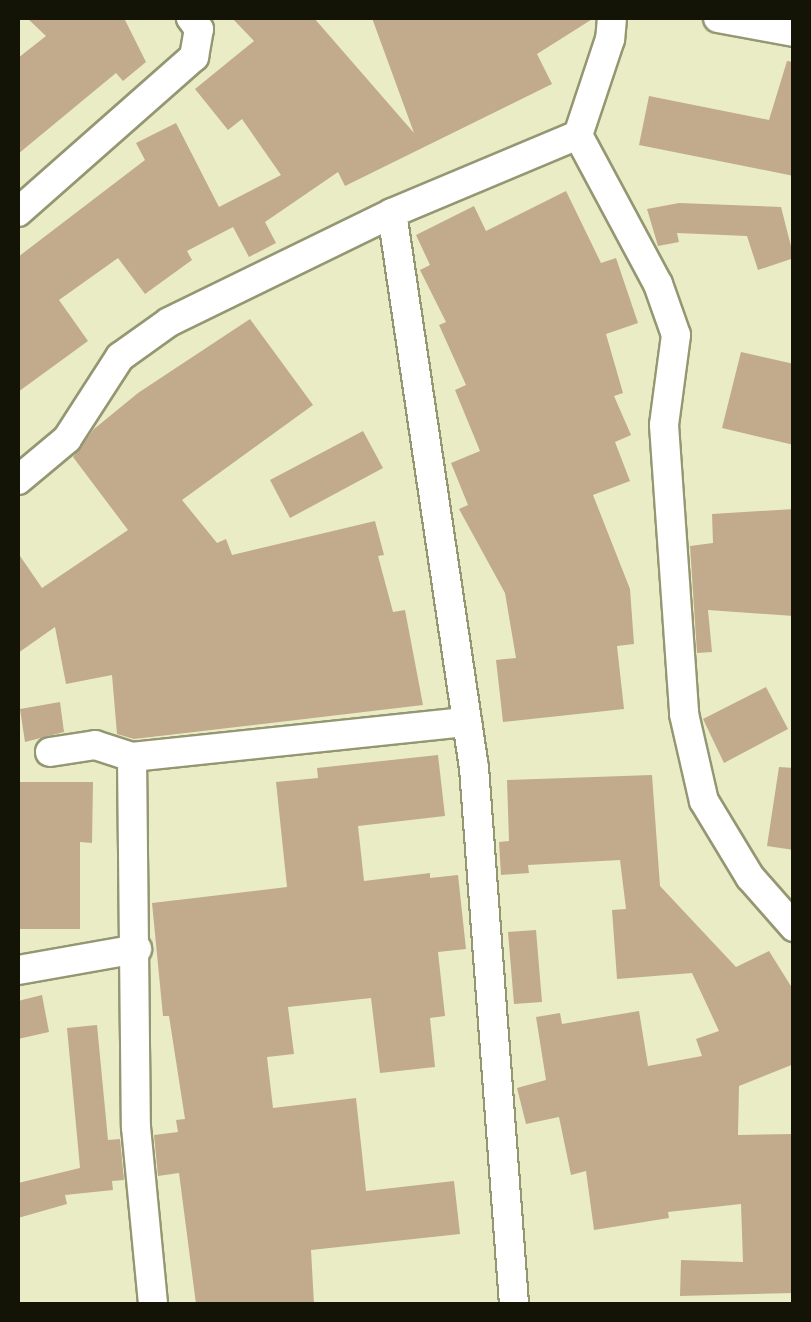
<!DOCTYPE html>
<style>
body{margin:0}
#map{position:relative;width:811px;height:1322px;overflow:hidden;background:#eaecc6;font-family:Inter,sans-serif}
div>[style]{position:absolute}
.building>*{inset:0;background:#c1ab8c}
.roads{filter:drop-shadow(2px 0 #959773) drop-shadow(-2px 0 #959773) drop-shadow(0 2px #959773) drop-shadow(0 -2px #959773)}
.street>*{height:28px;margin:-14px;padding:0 14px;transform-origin:14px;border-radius:14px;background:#fff}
span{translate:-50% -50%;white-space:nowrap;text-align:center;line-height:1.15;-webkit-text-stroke:8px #eaecc6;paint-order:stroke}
.frame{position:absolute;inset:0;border:20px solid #131306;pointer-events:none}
</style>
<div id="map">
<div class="building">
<div style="clip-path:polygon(27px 18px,124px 18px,146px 62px,123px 81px,116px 73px,18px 154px,18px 58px,46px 36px)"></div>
<div style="clip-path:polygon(232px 18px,314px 18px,414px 133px,372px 18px,594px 18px,537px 54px,552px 84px,345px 186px,338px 172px,265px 222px,276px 243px,249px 257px,233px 227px,187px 251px,192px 260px,145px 294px,118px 258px,59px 300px,88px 341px,18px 392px,18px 257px,145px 160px,136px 143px,176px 123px,219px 207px,281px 175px,242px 119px,228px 130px,195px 89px,254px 41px)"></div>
<div style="clip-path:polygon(787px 61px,794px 62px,794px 176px,639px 145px,649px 96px,769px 120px)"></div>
<div style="clip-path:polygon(566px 191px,601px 263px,616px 258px,638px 323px,606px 334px,623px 393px,614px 396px,631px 435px,615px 442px,630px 481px,593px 495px,630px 589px,634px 644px,617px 646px,624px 709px,503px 722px,496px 660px,516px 658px,505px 593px,459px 509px,468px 505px,451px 463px,480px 451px,455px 390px,466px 385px,439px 325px,446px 322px,420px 270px,430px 265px,416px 235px,474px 206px,486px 231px)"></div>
<div style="clip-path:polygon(679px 203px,781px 207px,794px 258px,758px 270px,747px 236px,677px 233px,679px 242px,658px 246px,647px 209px)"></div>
<div style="clip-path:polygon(250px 319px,313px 405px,182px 500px,217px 543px,226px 539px,232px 555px,375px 521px,384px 555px,378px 556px,393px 612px,405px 610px,423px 705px,134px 739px,117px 734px,112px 675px,66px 684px,55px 627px,18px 653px,18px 553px,42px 588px,128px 530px,73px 457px,94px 429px,138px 393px)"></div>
<div style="clip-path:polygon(741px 352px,794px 364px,794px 445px,722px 428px)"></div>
<div style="clip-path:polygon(363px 431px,383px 468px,290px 518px,270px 480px)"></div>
<div style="clip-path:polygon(794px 509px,794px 616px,708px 610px,712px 652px,697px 653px,690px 546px,713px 543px,712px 514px)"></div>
<div style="clip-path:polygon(766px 687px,788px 729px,724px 763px,703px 719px)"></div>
<div style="clip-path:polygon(60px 702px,64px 732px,25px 742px,20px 709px)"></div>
<div style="clip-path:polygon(438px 755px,445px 816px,358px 826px,364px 881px,430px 873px,430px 878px,458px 875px,466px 949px,438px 952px,445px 1016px,430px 1018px,435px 1067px,380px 1073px,371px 998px,288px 1007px,294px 1054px,267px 1057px,273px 1108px,356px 1098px,366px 1191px,454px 1181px,460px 1234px,311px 1250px,314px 1304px,196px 1304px,179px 1173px,158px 1176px,154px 1135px,178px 1132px,176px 1120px,185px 1119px,169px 1016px,163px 1016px,152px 903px,287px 887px,276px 782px,318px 778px,317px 768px)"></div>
<div style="clip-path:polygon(779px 767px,794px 768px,794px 850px,767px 846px)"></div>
<div style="clip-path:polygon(652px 775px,660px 886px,736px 967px,769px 951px,794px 991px,794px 1064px,739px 1086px,738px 1135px,794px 1134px,794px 1293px,680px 1296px,681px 1260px,743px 1262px,741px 1204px,668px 1212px,669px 1218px,594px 1230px,586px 1171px,571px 1175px,559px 1117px,526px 1124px,517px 1088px,546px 1080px,536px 1017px,560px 1013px,562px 1024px,639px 1011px,648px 1066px,702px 1056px,696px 1039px,719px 1031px,692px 973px,617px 979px,612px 910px,626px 909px,620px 860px,528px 865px,529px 873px,501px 875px,499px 842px,509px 841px,507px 780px)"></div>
<div style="clip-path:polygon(18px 782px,93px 782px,92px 843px,80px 842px,80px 929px,18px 929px)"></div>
<div style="clip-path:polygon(536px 930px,542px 1002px,514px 1004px,508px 932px)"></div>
<div style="clip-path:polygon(42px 995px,49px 1032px,18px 1039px,18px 1001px)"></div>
<div style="clip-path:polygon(97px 1025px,108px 1140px,120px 1139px,124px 1180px,112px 1181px,113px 1190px,65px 1195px,67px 1204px,18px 1218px,18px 1183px,80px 1168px,67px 1028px)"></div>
</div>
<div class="roads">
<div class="street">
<div style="left:612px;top:18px;width:21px;rotate:95deg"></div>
<div style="left:610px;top:39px;width:101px;rotate:108.4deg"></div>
<div style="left:578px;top:135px;width:169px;rotate:61.8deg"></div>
<div style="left:658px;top:284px;width:54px;rotate:70.6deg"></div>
<div style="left:676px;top:335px;width:91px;rotate:97.6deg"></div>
<div style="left:664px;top:425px;width:290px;rotate:86deg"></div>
<div style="left:684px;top:714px;width:89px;rotate:77.1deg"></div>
<div style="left:704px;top:801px;width:89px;rotate:58.8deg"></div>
<div style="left:750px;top:877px;width:67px;rotate:48.7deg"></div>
<div style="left:718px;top:18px;width:77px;rotate:10.4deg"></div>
<div style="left:18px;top:212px;width:235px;rotate:-41.4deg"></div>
<div style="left:194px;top:57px;width:28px;rotate:-80deg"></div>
<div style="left:199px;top:29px;width:14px;rotate:-126deg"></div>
<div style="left:392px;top:213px;width:561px;rotate:81.6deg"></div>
<div style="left:474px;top:768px;width:537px;rotate:85.73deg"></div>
<div style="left:18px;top:480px;width:64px;rotate:-39.9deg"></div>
<div style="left:67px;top:439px;width:98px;rotate:-57.1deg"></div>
<div style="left:120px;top:357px;width:60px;rotate:-35.5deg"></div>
<div style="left:169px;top:322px;width:248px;rotate:-26deg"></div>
<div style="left:392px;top:213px;width:202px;rotate:-22.8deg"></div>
<div style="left:50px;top:752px;width:46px;rotate:-8.8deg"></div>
<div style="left:95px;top:745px;width:39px;rotate:18deg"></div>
<div style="left:132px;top:757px;width:337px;rotate:-6deg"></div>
<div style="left:132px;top:757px;width:370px;rotate:89.4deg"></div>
<div style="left:136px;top:1127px;width:178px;rotate:84.5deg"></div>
<div style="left:18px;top:970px;width:121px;rotate:-10deg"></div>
</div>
</div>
<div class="frame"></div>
</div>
